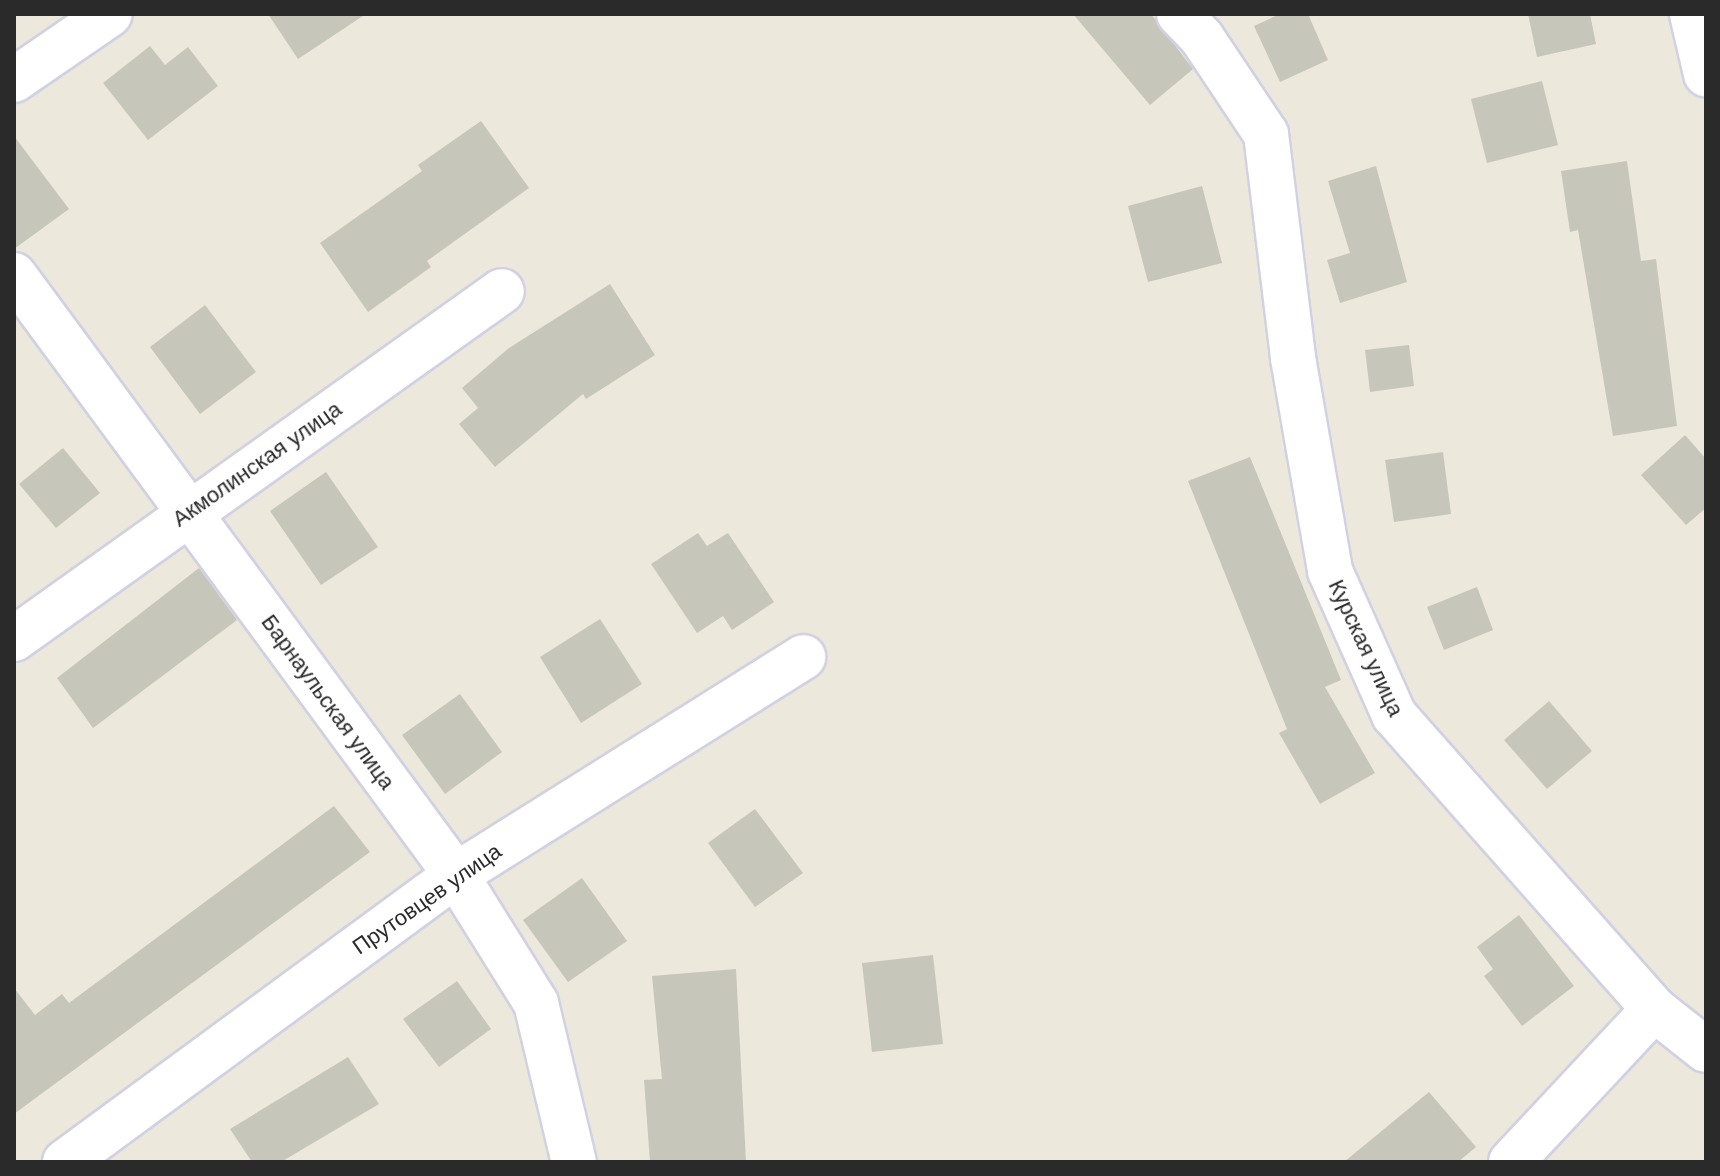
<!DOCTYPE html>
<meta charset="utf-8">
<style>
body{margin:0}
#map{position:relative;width:1720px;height:1176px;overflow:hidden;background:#ece8dc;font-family:Helvetica,sans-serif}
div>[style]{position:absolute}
.building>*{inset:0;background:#c7c6ba}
.roads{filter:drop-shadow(2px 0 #d1d1e3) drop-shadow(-2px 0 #d1d1e3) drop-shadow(0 2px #d1d1e3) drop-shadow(0 -2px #d1d1e3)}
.minor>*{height:44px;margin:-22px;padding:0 22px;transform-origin:22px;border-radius:22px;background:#fff}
span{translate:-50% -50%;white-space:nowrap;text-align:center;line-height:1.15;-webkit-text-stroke:8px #fff;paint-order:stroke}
.street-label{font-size:22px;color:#2a2a2a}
.frame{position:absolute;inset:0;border:16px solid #2a2a2a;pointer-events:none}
</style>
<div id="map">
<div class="building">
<div style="clip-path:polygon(268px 14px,366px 14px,298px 59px)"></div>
<div style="clip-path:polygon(1073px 14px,1151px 14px,1193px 69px,1150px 105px)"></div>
<div style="clip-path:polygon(1280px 14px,1308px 14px,1328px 60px,1280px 82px,1254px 26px)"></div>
<div style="clip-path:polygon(1528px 14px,1590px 14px,1596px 44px,1537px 57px)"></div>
<div style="clip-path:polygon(150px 46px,165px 65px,188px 47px,218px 86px,148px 140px,103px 83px)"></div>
<div style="clip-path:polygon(1542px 81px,1558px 145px,1487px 163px,1471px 99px)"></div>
<div style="clip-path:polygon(481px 121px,529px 188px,427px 261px,431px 267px,368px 312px,320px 243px,422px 171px,418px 165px)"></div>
<div style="clip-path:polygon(14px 136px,69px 209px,14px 249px)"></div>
<div style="clip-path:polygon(1627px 161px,1641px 261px,1656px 259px,1677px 426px,1613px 436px,1578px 230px,1570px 232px,1561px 171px)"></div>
<div style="clip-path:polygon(1376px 166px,1407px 282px,1340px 303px,1327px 260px,1350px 253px,1328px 181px)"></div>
<div style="clip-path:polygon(1202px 186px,1222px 263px,1148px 282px,1128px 206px)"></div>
<div style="clip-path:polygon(610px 284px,655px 355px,586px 399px,583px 394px,495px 467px,459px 424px,478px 408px,462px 388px,509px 348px)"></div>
<div style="clip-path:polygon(205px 305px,256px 372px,200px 414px,150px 347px)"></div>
<div style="clip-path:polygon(1409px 345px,1414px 386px,1370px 392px,1365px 350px)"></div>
<div style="clip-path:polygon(1685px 435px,1706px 459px,1706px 508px,1686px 525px,1641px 475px)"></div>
<div style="clip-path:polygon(63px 448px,100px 493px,56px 528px,19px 484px)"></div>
<div style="clip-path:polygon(1443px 452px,1451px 514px,1394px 522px,1385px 460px)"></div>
<div style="clip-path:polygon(1250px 457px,1341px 680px,1325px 687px,1375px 773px,1320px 804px,1279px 733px,1287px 729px,1188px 481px)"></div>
<div style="clip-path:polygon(326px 472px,378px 547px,321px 585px,270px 511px)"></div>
<div style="clip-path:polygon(698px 533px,707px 546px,728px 533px,774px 602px,732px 630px,723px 616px,697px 633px,651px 564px)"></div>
<div style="clip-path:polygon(199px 568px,237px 620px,93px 728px,57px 678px)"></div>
<div style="clip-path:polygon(1477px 587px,1493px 630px,1444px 650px,1427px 607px)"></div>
<div style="clip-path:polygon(600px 619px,642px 684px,581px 723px,540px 657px)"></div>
<div style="clip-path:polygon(460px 694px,502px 752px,445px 794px,402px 735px)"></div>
<div style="clip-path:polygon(1549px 701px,1592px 751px,1547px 789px,1504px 740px)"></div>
<div style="clip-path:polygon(334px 806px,370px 852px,14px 1114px,14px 988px,35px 1015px,62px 994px,69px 1003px)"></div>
<div style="clip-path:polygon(755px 809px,803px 873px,755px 907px,708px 843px)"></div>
<div style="clip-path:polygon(582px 878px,627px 941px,568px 982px,523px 920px)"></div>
<div style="clip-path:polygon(1519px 915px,1574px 986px,1522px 1026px,1484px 976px,1493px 969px,1477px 947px)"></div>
<div style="clip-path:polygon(933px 955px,943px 1044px,872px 1052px,862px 963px)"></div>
<div style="clip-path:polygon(736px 969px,746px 1162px,650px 1162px,644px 1080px,662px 1079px,652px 976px)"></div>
<div style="clip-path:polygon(457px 981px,491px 1029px,439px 1067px,403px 1019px)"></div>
<div style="clip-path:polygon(348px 1057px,379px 1104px,281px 1162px,252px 1162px,230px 1129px)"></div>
<div style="clip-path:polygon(1429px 1092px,1476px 1147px,1458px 1162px,1344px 1162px)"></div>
</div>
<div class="roads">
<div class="minor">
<div style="left:1179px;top:14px;width:33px;rotate:46deg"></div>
<div style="left:1202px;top:38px;width:115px;rotate:56.3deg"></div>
<div style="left:1266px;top:134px;width:226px;rotate:83.1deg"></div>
<div style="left:1293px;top:358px;width:216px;rotate:80.1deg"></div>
<div style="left:1330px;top:571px;width:158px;rotate:66deg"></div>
<div style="left:1394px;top:715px;width:392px;rotate:48.5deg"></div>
<div style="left:1654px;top:1009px;width:66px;rotate:38.3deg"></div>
<div style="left:1692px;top:14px;width:62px;rotate:76.9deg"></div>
<div style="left:14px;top:80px;width:116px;rotate:-34.5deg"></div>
<div style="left:14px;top:275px;width:745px;rotate:53.62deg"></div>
<div style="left:456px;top:875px;width:151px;rotate:58deg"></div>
<div style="left:536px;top:1003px;width:163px;rotate:76.6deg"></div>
<div style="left:14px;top:639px;width:599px;rotate:-35.49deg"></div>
<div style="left:65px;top:1162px;width:485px;rotate:-36.3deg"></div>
<div style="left:456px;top:875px;width:410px;rotate:-32.1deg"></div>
<div style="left:1511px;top:1162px;width:209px;rotate:-46.9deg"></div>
</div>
</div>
<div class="street-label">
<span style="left:257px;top:464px;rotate:-35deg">Акмолинская улица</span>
<span style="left:1366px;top:648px;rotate:65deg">Курская улица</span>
<span style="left:328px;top:702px;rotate:54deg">Барнаульская улица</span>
<span style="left:427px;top:899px;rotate:-35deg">Прутовцев улица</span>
</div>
<div class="frame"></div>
</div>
